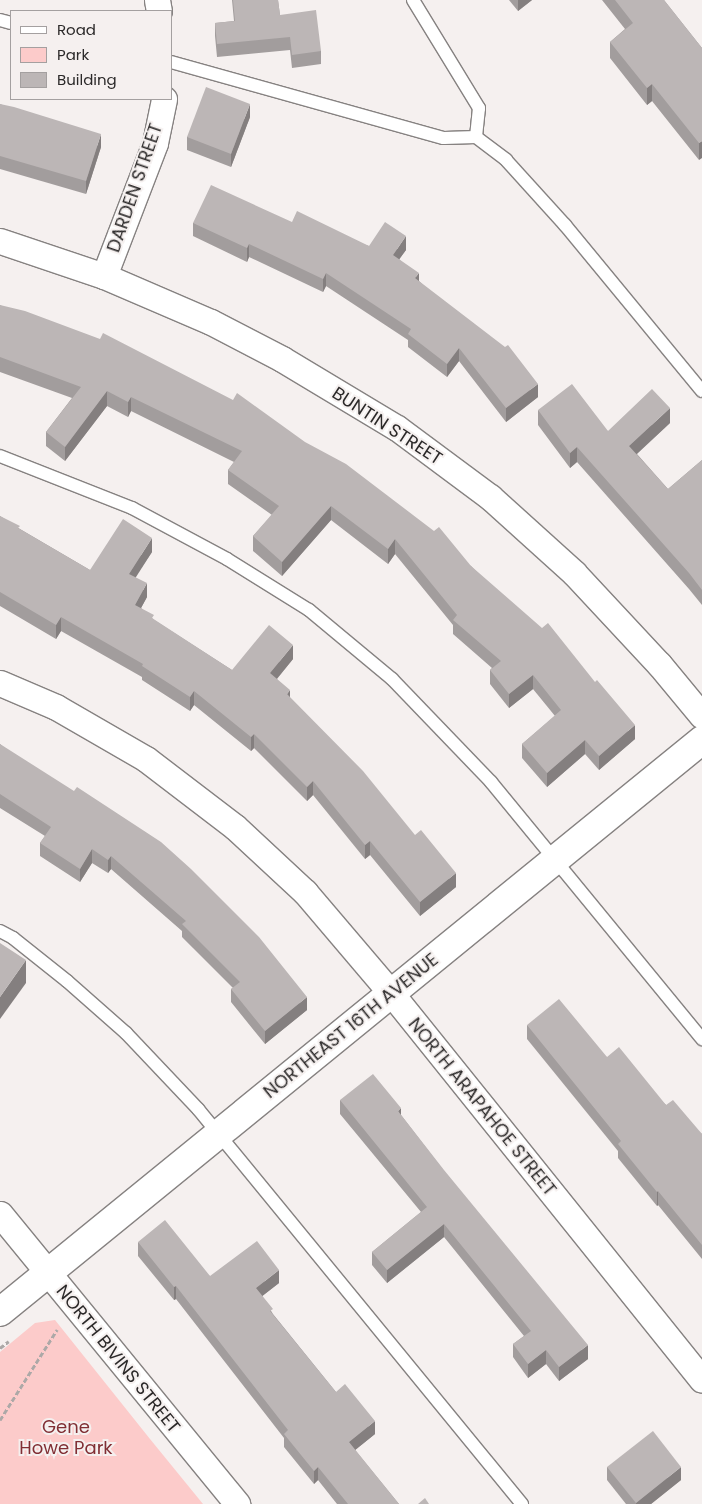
<!DOCTYPE html>
<style>
body{margin:0}
#map{position:relative;width:702px;height:1504px;overflow:hidden;background:#f5f0ef;font-family:Poppins,sans-serif}
div>[style]{position:absolute}
.green>*{inset:0;background:#fccbca}
.path>*{height:3px;margin-top:-1.5px;transform-origin:0;background:repeating-linear-gradient(90deg,#aca8a7 0 5px,transparent 0 7.5px)}
.roads{filter:drop-shadow(1px 0 #868281) drop-shadow(-1px 0 #868281) drop-shadow(0 1px #868281) drop-shadow(0 -1px #868281)}
.service>*{height:12px;margin:-6px;padding:0 6px;transform-origin:6px;border-radius:6px;background:#fff}
.minor>*{height:25px;margin:-12.5px;padding:0 12.5px;transform-origin:12.5px;border-radius:12.5px;background:#fff}
.tertiary>*{height:28px;margin:-14px;padding:0 14px;transform-origin:14px;border-radius:14px;background:#fff}
.wall>*{inset:0;background:#a29d9d}
.shaded-wall>*{inset:0;background:#847f7f}
.building>*{inset:0;background:#bcb6b6}
span{translate:-50% -50%;white-space:nowrap;text-align:center;line-height:1.15;-webkit-text-stroke:4px #f5f0ef;paint-order:stroke}
.street-label{font-size:18px;color:#2b2929}
.park-label{font-size:18px;color:#812f34}
.legend{position:absolute;left:10px;top:10px;width:162px;height:90px;box-sizing:border-box;background:#f5f0ef;border:1px solid #a4a0a0;margin:0;padding:6px 9px;list-style:none;font-size:15px;color:#2b2929}
.legend li{display:flex;align-items:center;gap:10px;height:25px}
.legend b{width:25px;border:1px solid #a4a0a0}
</style>
<div id="map">
<div class="green">
<div style="clip-path:polygon(55px 1320px,150px 1439px,203px 1504px,0 1504px,0 1352px,35px 1323px)"></div>
</div>
<div class="path">
<div style="left:0;top:1348px;width:11px;rotate:-38deg"></div>
<div style="left:0;top:1420px;width:107px;rotate:-57.7deg"></div>
</div>
<div class="roads">
<div class="service">
<div style="left:413px;top:0;width:127px;rotate:58.6deg"></div>
<div style="left:479px;top:108px;width:29px;rotate:96deg"></div>
<div style="left:0;top:20px;width:11px;rotate:15deg"></div>
<div style="left:171px;top:62px;width:283px;rotate:15.6deg"></div>
<div style="left:444px;top:138px;width:32px;rotate:-2deg"></div>
<div style="left:476px;top:137px;width:38px;rotate:37deg"></div>
<div style="left:506px;top:160px;width:88px;rotate:47.8deg"></div>
<div style="left:565px;top:225px;width:215px;rotate:50.5deg"></div>
<div style="left:0;top:456px;width:142px;rotate:21.5deg"></div>
<div style="left:132px;top:508px;width:108px;rotate:28.2deg"></div>
<div style="left:227px;top:559px;width:97px;rotate:31.9deg"></div>
<div style="left:309px;top:610px;width:108px;rotate:39.7deg"></div>
<div style="left:392px;top:679px;width:143px;rotate:46.1deg"></div>
<div style="left:491px;top:782px;width:333px;rotate:50.6deg"></div>
<div style="left:0;top:931px;width:15px;rotate:28deg"></div>
<div style="left:13px;top:938px;width:69px;rotate:38.5deg"></div>
<div style="left:67px;top:981px;width:79px;rotate:41.4deg"></div>
<div style="left:126px;top:1033px;width:105px;rotate:46.5deg"></div>
<div style="left:198px;top:1109px;width:511px;rotate:50.64deg"></div>
</div>
<div class="minor">
<div style="left:157px;top:0;width:11px;rotate:80deg"></div>
<div style="left:0;top:241px;width:110px;rotate:18.6deg"></div>
<div style="left:104px;top:276px;width:116px;rotate:23.3deg"></div>
<div style="left:211px;top:322px;width:80px;rotate:27.5deg"></div>
<div style="left:282px;top:359px;width:134px;rotate:31deg"></div>
<div style="left:397px;top:428px;width:116px;rotate:36.6deg"></div>
<div style="left:490px;top:497px;width:113px;rotate:42.1deg"></div>
<div style="left:574px;top:573px;width:125px;rotate:47deg"></div>
<div style="left:659px;top:664px;width:67px;rotate:50.4deg"></div>
<div style="left:104px;top:276px;width:142px;rotate:-69deg"></div>
<div style="left:155px;top:143px;width:45px;rotate:-78.4deg"></div>
<div style="left:0;top:683px;width:61px;rotate:23.2deg"></div>
<div style="left:56px;top:707px;width:104px;rotate:30deg"></div>
<div style="left:146px;top:759px;width:112px;rotate:37.4deg"></div>
<div style="left:235px;top:827px;width:96px;rotate:42.9deg"></div>
<div style="left:305px;top:892px;width:133px;rotate:49.6deg"></div>
<div style="left:391px;top:993px;width:496px;rotate:51.2deg"></div>
<div style="left:0;top:1214px;width:375px;rotate:50.7deg"></div>
</div>
<div class="tertiary">
<div style="left:0;top:1312px;width:906px;rotate:-39.17deg"></div>
</div>
</div>
<div class="wall">
<div style="clip-path:polygon(232px 0,278px 0,280px 15px,321px 51px,321px 64px,292px 68px,290px 50px,217px 57px,215px 36px,215px 23px,234px 21px)"></div>
<div style="clip-path:polygon(509px 0,532px 0,518px 11px)"></div>
<div style="clip-path:polygon(602px 0,664px 0,702px 48px,699px 160px,652px 101px,647px 105px,610px 58px,610px 42px,625px 29px)"></div>
<div style="clip-path:polygon(0 104px,101px 147px,86px 194px,0 169px)"></div>
<div style="clip-path:polygon(250px 117px,231px 167px,187px 150px,187px 137px)"></div>
<div style="clip-path:polygon(292px 222px,369px 246px,406px 250px,399px 259px,419px 281px,538px 397px,506px 422px,459px 361px,447px 377px,408px 347px,408px 340px,326px 286px,323px 292px,249px 257px,247px 262px,193px 236px,193px 223px)"></div>
<div style="clip-path:polygon(0 305px,471px 566px,635px 739px,599px 770px,585px 754px,547px 787px,522px 758px,522px 744px,555px 716px,533px 689px,509px 708px,490px 684px,490px 670px,492px 668px,453px 634px,453px 625px,395px 554px,388px 564px,331px 520px,282px 576px,253px 551px,253px 536px,272px 515px,228px 484px,228px 470px,234px 462px,131px 411px,128px 417px,107px 406px,65px 461px,46px 446px,46px 432px,72px 398px,0 372px)"></div>
<div style="clip-path:polygon(538px 410px,608px 431px,670px 423px,637px 454px,668px 489px,702px 460px,702px 605px,689px 589px,577px 462px,570px 468px,538px 425px)"></div>
<div style="clip-path:polygon(0 516px,20px 529px,90px 570px,152px 552px,135px 577px,147px 597px,141px 608px,154px 620px,232px 670px,293px 659px,277px 679px,290px 698px,456px 887px,420px 916px,370px 855px,365px 859px,313px 795px,307px 801px,254px 748px,251px 751px,194px 705px,190px 711px,142px 680px,142px 677px,61px 631px,56px 639px,0 606px)"></div>
<div style="clip-path:polygon(0 744px,307px 1010px,265px 1044px,231px 1002px,231px 989px,233px 988px,182px 937px,182px 931px,111px 869px,108px 873px,92px 863px,80px 882px,40px 856px,40px 843px,45px 836px,0 808px)"></div>
<div style="clip-path:polygon(527px 1025px,607px 1057px,702px 1134px,702px 1259px,658px 1205px,657px 1206px,618px 1158px,618px 1151px,527px 1039px)"></div>
<div style="clip-path:polygon(340px 1100px,401px 1115px,588px 1359px,559px 1381px,546px 1364px,528px 1378px,513px 1357px,513px 1344px,524px 1336px,444px 1237px,387px 1283px,372px 1265px,372px 1252px,421px 1212px,340px 1114px)"></div>
<div style="clip-path:polygon(138px 1242px,210px 1276px,279px 1283px,262px 1296px,273px 1314px,336px 1392px,375px 1434px,355px 1450px,399px 1504px,337px 1504px,318px 1480px,314px 1484px,284px 1447px,284px 1438px,176px 1299px,174px 1300px,138px 1256px)"></div>
<div style="clip-path:polygon(607px 1467px,681px 1480px,651px 1504px,626px 1504px,607px 1480px)"></div>
</div>
<div class="shaded-wall">
<div style="clip-path:polygon(518px 0,532px 0,518px 11px)"></div>
<div style="clip-path:polygon(652px 84px,652px 101px,647px 105px,647px 88px)"></div>
<div style="clip-path:polygon(250px 104px,250px 117px,231px 167px,231px 154px)"></div>
<div style="clip-path:polygon(101px 134px,101px 147px,86px 194px,86px 181px)"></div>
<div style="clip-path:polygon(702px 141px,702px 158px,699px 160px,699px 143px)"></div>
<div style="clip-path:polygon(406px 236px,406px 250px,393px 268px,393px 255px)"></div>
<div style="clip-path:polygon(249px 244px,249px 257px,247px 262px,247px 248px)"></div>
<div style="clip-path:polygon(326px 273px,326px 286px,323px 292px,323px 279px)"></div>
<div style="clip-path:polygon(419px 273px,419px 286px,415px 278px)"></div>
<div style="clip-path:polygon(459px 348px,459px 361px,447px 377px,447px 364px)"></div>
<div style="clip-path:polygon(538px 384px,538px 397px,506px 422px,506px 408px)"></div>
<div style="clip-path:polygon(107px 391px,107px 406px,65px 461px,65px 447px)"></div>
<div style="clip-path:polygon(131px 397px,131px 411px,128px 417px,128px 402px)"></div>
<div style="clip-path:polygon(670px 408px,670px 423px,629px 461px,629px 446px)"></div>
<div style="clip-path:polygon(577px 447px,577px 462px,570px 468px,570px 453px)"></div>
<div style="clip-path:polygon(331px 506px,331px 520px,282px 576px,282px 562px)"></div>
<div style="clip-path:polygon(152px 538px,152px 552px,129px 588px,129px 574px)"></div>
<div style="clip-path:polygon(395px 539px,395px 554px,388px 564px,388px 549px)"></div>
<div style="clip-path:polygon(147px 583px,147px 597px,135px 619px,135px 605px)"></div>
<div style="clip-path:polygon(61px 617px,61px 631px,56px 639px,56px 625px)"></div>
<div style="clip-path:polygon(293px 645px,293px 659px,270px 687px,270px 673px)"></div>
<div style="clip-path:polygon(533px 675px,533px 689px,509px 708px,509px 694px)"></div>
<div style="clip-path:polygon(290px 690px,290px 704px,287px 694px)"></div>
<div style="clip-path:polygon(194px 691px,194px 705px,190px 711px,190px 697px)"></div>
<div style="clip-path:polygon(635px 725px,635px 739px,599px 770px,599px 756px)"></div>
<div style="clip-path:polygon(254px 734px,254px 748px,251px 751px,251px 737px)"></div>
<div style="clip-path:polygon(585px 740px,585px 754px,547px 787px,547px 773px)"></div>
<div style="clip-path:polygon(313px 781px,313px 795px,307px 801px,307px 787px)"></div>
<div style="clip-path:polygon(370px 841px,370px 855px,365px 859px,365px 845px)"></div>
<div style="clip-path:polygon(92px 849px,92px 863px,80px 882px,80px 869px)"></div>
<div style="clip-path:polygon(111px 856px,111px 869px,108px 873px,108px 860px)"></div>
<div style="clip-path:polygon(456px 873px,456px 887px,420px 916px,420px 902px)"></div>
<div style="clip-path:polygon(26px 960px,26px 983px,0 1019px,0 997px)"></div>
<div style="clip-path:polygon(307px 997px,307px 1010px,265px 1044px,265px 1031px)"></div>
<div style="clip-path:polygon(401px 1108px,401px 1121px,398px 1111px)"></div>
<div style="clip-path:polygon(658px 1191px,658px 1205px,657px 1206px,657px 1192px)"></div>
<div style="clip-path:polygon(444px 1224px,444px 1237px,387px 1283px,387px 1270px)"></div>
<div style="clip-path:polygon(279px 1270px,279px 1283px,256px 1301px,256px 1288px)"></div>
<div style="clip-path:polygon(176px 1286px,176px 1299px,174px 1300px,174px 1287px)"></div>
<div style="clip-path:polygon(588px 1345px,588px 1359px,559px 1381px,559px 1367px)"></div>
<div style="clip-path:polygon(546px 1350px,546px 1364px,528px 1378px,528px 1364px)"></div>
<div style="clip-path:polygon(375px 1421px,375px 1434px,349px 1455px,349px 1442px)"></div>
<div style="clip-path:polygon(318px 1467px,318px 1480px,314px 1484px,314px 1471px)"></div>
<div style="clip-path:polygon(681px 1467px,681px 1480px,651px 1504px,636px 1504px,636px 1503px)"></div>
</div>
<div class="building">
<div style="clip-path:polygon(233px 0,278px 0,280px 15px,316px 10px,321px 51px,292px 55px,290px 37px,217px 44px,215px 23px,235px 21px)"></div>
<div style="clip-path:polygon(615px 0,664px 0,702px 48px,702px 141px,699px 143px,652px 84px,647px 88px,610px 42px,633px 23px)"></div>
<div style="clip-path:polygon(206px 87px,250px 104px,231px 154px,187px 137px)"></div>
<div style="clip-path:polygon(0 104px,14px 107px,101px 134px,86px 181px,0 156px)"></div>
<div style="clip-path:polygon(211px 185px,292px 222px,297px 211px,369px 246px,385px 222px,406px 236px,393px 255px,419px 273px,415px 278px,505px 347px,508px 345px,538px 384px,506px 408px,459px 348px,447px 364px,408px 334px,411px 329px,326px 273px,323px 279px,249px 244px,247px 248px,193px 223px)"></div>
<div style="clip-path:polygon(0 305px,25px 311px,100px 339px,103px 333px,233px 400px,237px 393px,305px 442px,346px 464px,434px 531px,439px 527px,471px 566px,542px 628px,548px 623px,595px 682px,597px 680px,635px 725px,599px 756px,585px 740px,547px 773px,522px 744px,561px 710px,533px 675px,509px 694px,490px 670px,501px 661px,453px 620px,457px 615px,395px 539px,388px 549px,331px 506px,282px 562px,253px 536px,279px 506px,228px 470px,242px 451px,131px 397px,128px 402px,107px 391px,65px 447px,46px 432px,81px 387px,0 357px)"></div>
<div style="clip-path:polygon(572px 384px,608px 431px,652px 389px,670px 408px,629px 446px,668px 489px,702px 460px,702px 590px,689px 573px,577px 447px,570px 453px,538px 410px)"></div>
<div style="clip-path:polygon(0 516px,20px 526px,18px 528px,90px 570px,123px 519px,152px 538px,129px 574px,147px 583px,135px 605px,154px 615px,152px 618px,232px 670px,269px 625px,293px 645px,270px 673px,290px 690px,287px 694px,363px 771px,415px 835px,421px 830px,456px 873px,420px 902px,370px 841px,365px 845px,313px 781px,307px 787px,254px 734px,251px 737px,194px 691px,190px 697px,142px 666px,143px 664px,61px 617px,56px 625px,0 592px)"></div>
<div style="clip-path:polygon(0 744px,74px 791px,77px 787px,161px 842px,191px 869px,259px 937px,307px 997px,265px 1031px,231px 989px,240px 982px,182px 924px,186px 921px,111px 856px,108px 860px,92px 849px,80px 869px,40px 843px,51px 827px,0 794px)"></div>
<div style="clip-path:polygon(0 943px,26px 960px,0 997px)"></div>
<div style="clip-path:polygon(559px 999px,607px 1057px,619px 1047px,666px 1105px,673px 1100px,702px 1134px,702px 1245px,658px 1191px,657px 1192px,618px 1144px,621px 1141px,527px 1025px)"></div>
<div style="clip-path:polygon(373px 1074px,401px 1108px,398px 1111px,444px 1170px,588px 1345px,559px 1367px,546px 1350px,528px 1364px,513px 1344px,531px 1331px,444px 1224px,387px 1270px,372px 1252px,427px 1207px,340px 1100px)"></div>
<div style="clip-path:polygon(165px 1220px,210px 1276px,257px 1241px,279px 1270px,256px 1288px,273px 1309px,270px 1311px,336px 1392px,345px 1384px,375px 1421px,349px 1442px,399px 1504px,348px 1504px,318px 1467px,314px 1471px,284px 1434px,288px 1430px,176px 1286px,174px 1287px,138px 1242px)"></div>
<div style="clip-path:polygon(653px 1431px,681px 1467px,636px 1503px,607px 1467px)"></div>
<div style="clip-path:polygon(425px 1498px,429px 1504px,418px 1504px)"></div>
</div>
<div class="street-label">
<span style="left:135px;top:188px;rotate:-71deg">DARDEN STREET</span>
<span style="left:387px;top:426px;rotate:33deg">BUNTIN STREET</span>
<span style="left:351px;top:1026px;rotate:-39deg">NORTHEAST 16TH AVENUE</span>
<span style="left:482px;top:1107px;rotate:51deg">NORTH ARAPAHOE STREET</span>
<span style="left:118px;top:1359px;rotate:51deg">NORTH BIVINS STREET</span>
</div>
<div class="park-label">
<span style="left:66px;top:1438px">Gene<br>Howe Park</span>
</div>
<ul class="legend">
<li><b style="height:6px;background:#fff"></b>Road</li>
<li><b style="height:14px;background:#fccbca"></b>Park</li>
<li><b style="height:14px;background:#bcb6b6"></b>Building</li>
</ul>
</div>
